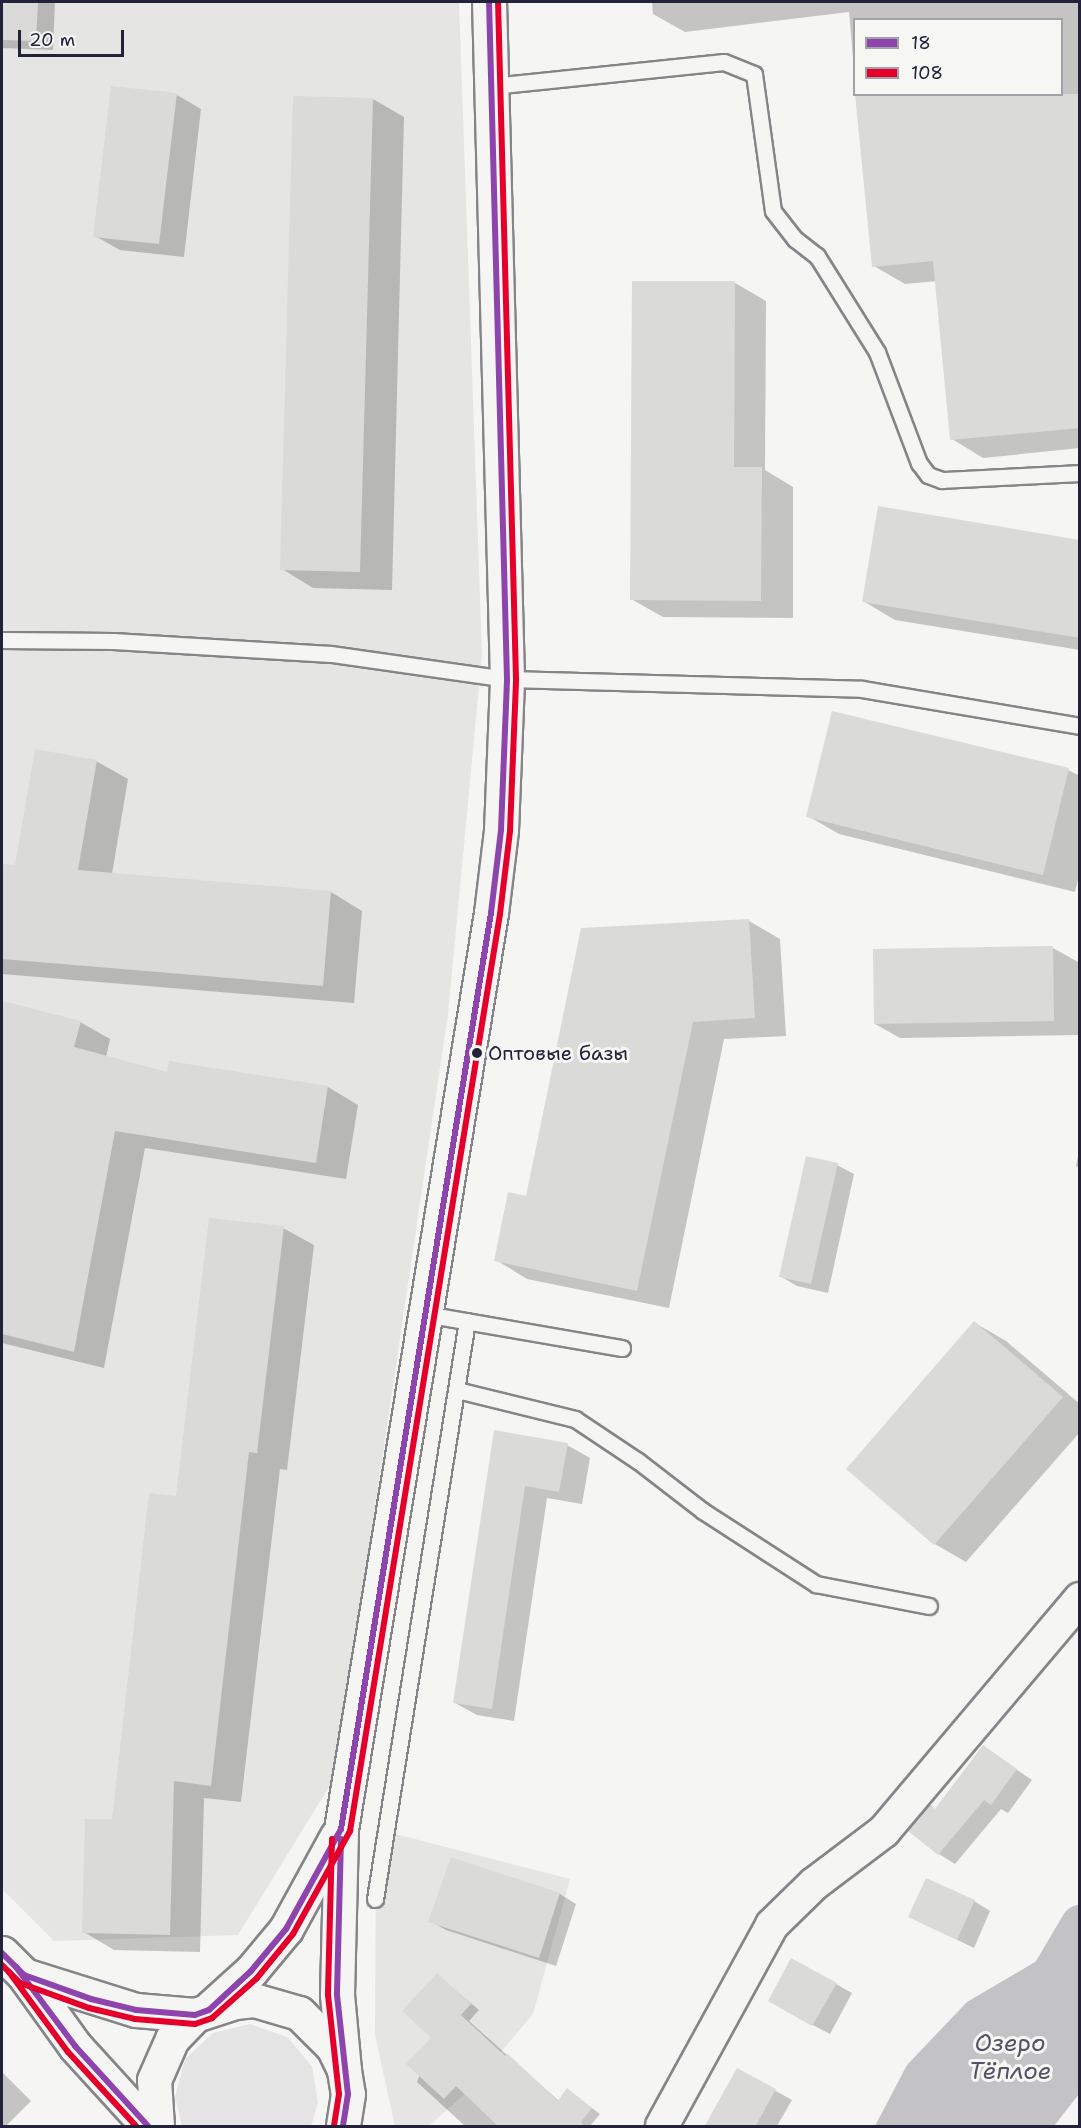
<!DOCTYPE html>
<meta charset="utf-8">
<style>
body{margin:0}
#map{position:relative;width:1081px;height:2128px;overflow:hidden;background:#f5f5f3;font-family:"Shantell Sans",sans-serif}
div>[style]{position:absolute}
.built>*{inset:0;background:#e5e5e4}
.green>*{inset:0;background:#e4e4e4}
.water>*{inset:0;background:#c3c3c6}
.shadow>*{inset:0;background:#0003}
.canal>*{height:38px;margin:-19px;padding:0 19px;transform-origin:19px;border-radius:19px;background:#c3c3c6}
.building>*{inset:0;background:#dadad9}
.roads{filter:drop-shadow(2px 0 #858589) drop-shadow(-2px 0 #858589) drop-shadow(0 2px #858589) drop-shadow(0 -2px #858589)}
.service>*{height:15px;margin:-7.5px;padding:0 7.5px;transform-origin:7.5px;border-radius:7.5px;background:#f5f5f3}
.minor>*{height:32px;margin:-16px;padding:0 16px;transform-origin:16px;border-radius:16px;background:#f5f5f3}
.secondary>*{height:33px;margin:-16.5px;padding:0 16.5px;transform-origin:16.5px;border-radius:16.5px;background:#f5f5f3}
.bus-1>*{height:6px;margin:-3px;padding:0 3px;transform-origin:3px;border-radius:3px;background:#8e44ad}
.bus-2>*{height:6px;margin:-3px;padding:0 3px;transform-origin:3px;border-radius:3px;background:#e4002b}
.dots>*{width:16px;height:16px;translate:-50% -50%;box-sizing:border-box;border:3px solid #f6f6f2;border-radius:50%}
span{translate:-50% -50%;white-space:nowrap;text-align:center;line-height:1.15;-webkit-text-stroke:6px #f6f6f2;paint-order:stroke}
.bus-label{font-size:20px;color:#22223b}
.left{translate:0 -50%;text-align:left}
.water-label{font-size:24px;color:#535365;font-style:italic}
.frame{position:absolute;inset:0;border:3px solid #22223b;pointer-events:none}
.legend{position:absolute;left:853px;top:18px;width:210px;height:78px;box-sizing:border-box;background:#f6f6f2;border:2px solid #a1a1a9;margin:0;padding:8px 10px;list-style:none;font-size:18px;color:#22223b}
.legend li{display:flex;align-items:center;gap:12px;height:30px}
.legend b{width:30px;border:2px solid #a1a1a9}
.scale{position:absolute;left:18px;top:30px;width:106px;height:27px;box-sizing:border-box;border:3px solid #22223b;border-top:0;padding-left:8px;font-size:18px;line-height:21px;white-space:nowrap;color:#22223b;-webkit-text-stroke:4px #f6f6f2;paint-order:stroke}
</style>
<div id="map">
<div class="built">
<div style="clip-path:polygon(2px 2px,459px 2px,482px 655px,448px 1014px,335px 1777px,238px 1935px,54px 1941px,2px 1889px)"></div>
<div style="clip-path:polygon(376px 1829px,570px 1879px,533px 2014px,469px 2090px,429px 2126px,395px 2126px,375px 2035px)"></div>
</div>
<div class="green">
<div style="clip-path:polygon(250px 2024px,287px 2037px,312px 2066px,318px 2103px,311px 2126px,182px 2126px,175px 2097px,185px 2059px,213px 2033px)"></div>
</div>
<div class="water">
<div style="clip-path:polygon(1079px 1936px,1079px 2094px,1054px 2126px,875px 2126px,907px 2065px,967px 2002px)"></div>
</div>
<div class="shadow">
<div style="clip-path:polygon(2px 2px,55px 2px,53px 50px,2px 48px)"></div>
<div style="clip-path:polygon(652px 2px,1080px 2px,1080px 448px,983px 458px,952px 439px,937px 281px,905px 284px,874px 266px,1062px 94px,1062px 20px,854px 20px,854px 69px,849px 12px,685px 32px,653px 14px)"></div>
<div style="clip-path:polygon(177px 95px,201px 109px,184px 257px,120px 250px,95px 236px)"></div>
<div style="clip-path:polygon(373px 99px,404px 117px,392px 590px,313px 588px,282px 569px)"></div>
<div style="clip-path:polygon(735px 283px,766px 301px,765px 470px,793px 487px,793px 618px,663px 617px,631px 599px)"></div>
<div style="clip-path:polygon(1080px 541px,1080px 650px,895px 620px,863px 601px)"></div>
<div style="clip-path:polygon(96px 761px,128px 779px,112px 874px,331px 892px,362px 911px,354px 1003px,2px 974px,2px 865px,16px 867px)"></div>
<div style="clip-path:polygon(1068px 770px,1080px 776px,1080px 871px,1075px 892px,839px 834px,808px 816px)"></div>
<div style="clip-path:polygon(749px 921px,780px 939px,786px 1036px,724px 1039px,669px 1308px,527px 1279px,496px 1260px,528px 1198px)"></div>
<div style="clip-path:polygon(1053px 948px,1078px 962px,1079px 1035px,900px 1038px,875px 1024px)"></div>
<div style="clip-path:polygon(2px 1003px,80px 1022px,110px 1039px,106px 1057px,168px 1074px,170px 1062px,328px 1087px,358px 1105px,346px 1179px,145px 1148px,104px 1368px,2px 1343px)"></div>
<div style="clip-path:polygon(1080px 1146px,1080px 1169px,1076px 1166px)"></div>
<div style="clip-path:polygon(837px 1165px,854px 1174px,828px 1293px,797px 1286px,780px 1276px)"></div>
<div style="clip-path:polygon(283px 1228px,314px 1245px,287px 1470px,280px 1469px,241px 1802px,204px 1798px,200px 1952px,114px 1950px,84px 1932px,113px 1821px,177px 1498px)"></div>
<div style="clip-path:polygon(975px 1323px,1006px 1341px,1080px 1404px,1080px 1432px,966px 1562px,935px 1544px)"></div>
<div style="clip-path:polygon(496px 1432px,567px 1445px,590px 1458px,582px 1504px,547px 1498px,514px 1721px,477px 1715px,455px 1703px)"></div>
<div style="clip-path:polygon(983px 1747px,1032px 1780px,1008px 1813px,1001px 1809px,955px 1864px,939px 1854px,930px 1806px,936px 1810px)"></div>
<div style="clip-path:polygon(452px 1859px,560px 1894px,576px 1904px,556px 1966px,446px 1930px,430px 1921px)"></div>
<div style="clip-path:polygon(974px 1901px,990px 1911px,974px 1948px,910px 1917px)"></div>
<div style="clip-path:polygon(437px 1975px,479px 2010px,469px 2021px,559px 2101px,568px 2090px,600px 2114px,590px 2126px,465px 2126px,417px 2082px,433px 2038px)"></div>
<div style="clip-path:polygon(836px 1984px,852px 1993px,830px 2034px,786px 2011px)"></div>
<div style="clip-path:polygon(738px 2070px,792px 2100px,777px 2126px,706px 2126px)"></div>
<div style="clip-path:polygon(2px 2072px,31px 2101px,6px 2126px,2px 2124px)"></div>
</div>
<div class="canal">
<div style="left:1044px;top:1985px;width:71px;rotate:-59.5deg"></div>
</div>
<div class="building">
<div style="clip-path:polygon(2px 2px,38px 2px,36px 41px,2px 40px)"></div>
<div style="clip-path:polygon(111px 86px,177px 93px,159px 244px,93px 237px)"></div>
<div style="clip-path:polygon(855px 94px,1080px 94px,1080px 428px,950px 440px,933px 261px,872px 267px)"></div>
<div style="clip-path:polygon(293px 96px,373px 98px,360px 572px,280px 570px)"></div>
<div style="clip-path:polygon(632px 281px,735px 281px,734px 467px,762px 467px,761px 601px,630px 600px)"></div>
<div style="clip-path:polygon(878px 506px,1080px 540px,1080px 638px,862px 602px)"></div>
<div style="clip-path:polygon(832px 711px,1069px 768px,1043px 875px,806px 817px)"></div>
<div style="clip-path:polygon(35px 749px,97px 760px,78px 870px,331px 891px,323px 986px,2px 959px,2px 864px,15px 865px)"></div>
<div style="clip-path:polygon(749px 919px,755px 1018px,693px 1022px,637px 1291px,494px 1261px,508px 1192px,526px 1196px,581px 928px)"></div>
<div style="clip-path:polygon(1053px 946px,1054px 1021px,874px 1024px,873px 949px)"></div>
<div style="clip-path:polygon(2px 1001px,81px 1021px,74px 1047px,167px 1072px,169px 1061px,328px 1086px,316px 1163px,115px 1131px,74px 1352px,2px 1334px)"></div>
<div style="clip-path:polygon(806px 1156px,838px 1163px,811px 1284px,779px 1277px)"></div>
<div style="clip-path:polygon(209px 1218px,284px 1226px,257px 1453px,249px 1452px,211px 1786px,174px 1781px,170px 1935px,82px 1933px,85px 1819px,112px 1819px,149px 1493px,176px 1496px)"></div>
<div style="clip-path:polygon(974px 1321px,1063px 1397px,934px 1545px,846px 1469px)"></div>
<div style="clip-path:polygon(494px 1430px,568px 1443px,559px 1492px,525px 1486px,492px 1709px,453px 1703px)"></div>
<div style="clip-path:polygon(983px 1745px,1017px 1769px,991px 1805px,984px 1800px,938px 1855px,908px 1831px,930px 1804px,935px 1809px)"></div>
<div style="clip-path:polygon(451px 1857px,560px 1893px,539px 1958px,428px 1922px)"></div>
<div style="clip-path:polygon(926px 1878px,975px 1900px,957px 1940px,908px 1917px)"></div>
<div style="clip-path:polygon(791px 1958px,837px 1983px,812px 2026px,768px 2001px)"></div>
<div style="clip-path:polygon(437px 1973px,471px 2004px,461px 2015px,505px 2056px,508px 2054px,558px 2101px,567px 2088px,592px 2108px,581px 2122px,585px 2127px,499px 2127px,456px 2086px,444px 2099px,406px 2064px,431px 2038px,402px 2011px)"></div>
<div style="clip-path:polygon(737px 2068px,776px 2089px,755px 2127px,704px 2127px)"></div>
</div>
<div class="roads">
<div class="service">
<div style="left:492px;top:86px;width:233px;rotate:-5.9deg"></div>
<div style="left:724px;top:62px;width:32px;rotate:22deg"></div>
<div style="left:754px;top:74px;width:138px;rotate:82.1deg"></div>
<div style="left:773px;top:211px;width:36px;rotate:52deg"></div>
<div style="left:795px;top:239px;width:28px;rotate:38deg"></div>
<div style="left:817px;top:256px;width:113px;rotate:58deg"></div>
<div style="left:877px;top:352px;width:119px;rotate:69.3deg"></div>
<div style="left:919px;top:463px;width:15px;rotate:53deg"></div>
<div style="left:928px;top:475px;width:15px;rotate:20deg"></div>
<div style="left:942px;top:480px;width:138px;rotate:-2.9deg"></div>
<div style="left:2px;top:640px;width:111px;rotate:0.5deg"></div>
<div style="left:113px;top:641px;width:218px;rotate:3.4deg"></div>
<div style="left:331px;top:654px;width:178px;rotate:8.1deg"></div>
<div style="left:507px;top:679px;width:355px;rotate:1.6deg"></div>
<div style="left:862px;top:689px;width:221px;rotate:9.6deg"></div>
<div style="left:425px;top:1314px;width:200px;rotate:9.8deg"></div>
<div style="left:457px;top:1390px;width:122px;rotate:13.8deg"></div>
<div style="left:575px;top:1419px;width:76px;rotate:33.7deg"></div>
<div style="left:638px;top:1461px;width:82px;rotate:37.6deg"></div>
<div style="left:703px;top:1511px;width:135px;rotate:32.9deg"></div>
<div style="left:816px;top:1584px;width:115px;rotate:11deg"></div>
<div style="left:375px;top:1899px;width:585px;rotate:-80.96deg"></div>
</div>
<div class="minor">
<div style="left:662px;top:2126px;width:229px;rotate:-61.3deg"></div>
<div style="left:772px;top:1925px;width:59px;rotate:-44.3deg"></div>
<div style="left:814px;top:1884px;width:88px;rotate:-37.1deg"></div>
<div style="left:884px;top:1831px;width:304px;rotate:-49.8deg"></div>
</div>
<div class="secondary">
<div style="left:2px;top:1953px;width:31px;rotate:45deg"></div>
<div style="left:24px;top:1975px;width:87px;rotate:54.3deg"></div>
<div style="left:75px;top:2046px;width:108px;rotate:47.6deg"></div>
<div style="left:24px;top:1975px;width:117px;rotate:17.4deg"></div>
<div style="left:136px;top:2010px;width:59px;rotate:4.8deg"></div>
<div style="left:211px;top:2007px;width:54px;rotate:-42deg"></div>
<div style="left:251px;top:1971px;width:55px;rotate:-50.2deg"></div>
<div style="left:286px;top:1929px;width:106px;rotate:-61.3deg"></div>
<div style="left:344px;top:2070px;width:75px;rotate:-95.3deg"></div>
<div style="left:337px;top:1995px;width:166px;rotate:-88.6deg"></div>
<div style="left:341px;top:1829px;width:928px;rotate:-80.7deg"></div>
<div style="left:491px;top:913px;width:84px;rotate:-83.1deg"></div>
<div style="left:501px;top:830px;width:151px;rotate:-87.7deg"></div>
<div style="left:507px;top:679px;width:677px;rotate:-91.52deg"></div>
<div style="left:157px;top:2126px;width:46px;rotate:-93.7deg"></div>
<div style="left:154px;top:2080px;width:45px;rotate:-66.3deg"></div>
<div style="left:172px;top:2039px;width:33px;rotate:-46deg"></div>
<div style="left:195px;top:2015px;width:42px;rotate:-18deg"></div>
<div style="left:235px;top:2002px;width:19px;rotate:-6deg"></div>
<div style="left:254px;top:2000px;width:47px;rotate:16.1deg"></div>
<div style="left:299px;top:2013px;width:48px;rotate:45deg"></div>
<div style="left:333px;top:2047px;width:25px;rotate:64deg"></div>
<div style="left:344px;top:2070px;width:24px;rotate:81deg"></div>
<div style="left:348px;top:2094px;width:32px;rotate:99deg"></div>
</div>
</div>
<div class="bus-1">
<div style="left:341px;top:1839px;width:156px;rotate:91.5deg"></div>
<div style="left:337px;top:1995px;width:100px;rotate:83.7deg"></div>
<div style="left:348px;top:2094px;width:32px;rotate:99deg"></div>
<div style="left:2px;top:1953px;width:31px;rotate:45deg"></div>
<div style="left:24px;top:1975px;width:71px;rotate:19.7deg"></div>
<div style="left:91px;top:1999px;width:46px;rotate:13.7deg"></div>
<div style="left:136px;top:2010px;width:59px;rotate:4.8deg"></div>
<div style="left:195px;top:2015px;width:15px;rotate:-20deg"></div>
<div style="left:209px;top:2010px;width:57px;rotate:-42.9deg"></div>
<div style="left:251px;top:1971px;width:55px;rotate:-50.2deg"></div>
<div style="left:286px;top:1929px;width:114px;rotate:-61.2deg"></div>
<div style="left:341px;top:1829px;width:928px;rotate:-80.7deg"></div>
<div style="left:491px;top:913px;width:84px;rotate:-83.1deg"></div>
<div style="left:501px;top:830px;width:151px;rotate:-87.7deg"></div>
<div style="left:507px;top:679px;width:677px;rotate:-91.52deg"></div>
<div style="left:16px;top:1967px;width:99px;rotate:53.2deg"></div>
<div style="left:75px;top:2046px;width:108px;rotate:47.6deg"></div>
</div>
<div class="bus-2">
<div style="left:332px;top:1839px;width:156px;rotate:91.5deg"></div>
<div style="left:328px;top:1995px;width:100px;rotate:83.7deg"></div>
<div style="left:339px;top:2094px;width:31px;rotate:99deg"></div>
<div style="left:2px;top:1965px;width:25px;rotate:45deg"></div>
<div style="left:20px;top:1983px;width:73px;rotate:19.9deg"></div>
<div style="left:89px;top:2008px;width:47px;rotate:13.4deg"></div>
<div style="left:135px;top:2019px;width:60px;rotate:4.8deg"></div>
<div style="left:195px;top:2024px;width:18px;rotate:-19deg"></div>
<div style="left:212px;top:2018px;width:60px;rotate:-41.6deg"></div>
<div style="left:257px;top:1978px;width:57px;rotate:-50.7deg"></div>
<div style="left:293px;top:1934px;width:118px;rotate:-61deg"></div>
<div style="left:350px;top:1831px;width:929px;rotate:-80.71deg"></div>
<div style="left:500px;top:914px;width:84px;rotate:-83.1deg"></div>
<div style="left:510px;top:831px;width:152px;rotate:-87.7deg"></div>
<div style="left:516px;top:679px;width:677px;rotate:-91.52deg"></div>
<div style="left:9px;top:1972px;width:99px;rotate:53.6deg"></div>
<div style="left:68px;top:2052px;width:100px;rotate:47.4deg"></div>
</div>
<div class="dots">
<div style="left:477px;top:1053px;background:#22223b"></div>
</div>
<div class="bus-label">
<span class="left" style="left:488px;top:1053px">Оптовые базы</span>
</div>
<div class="water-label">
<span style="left:1010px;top:2058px">Озеро<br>Тёплое</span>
</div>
<div class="frame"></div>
<ul class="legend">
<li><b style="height:8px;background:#8e44ad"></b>18</li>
<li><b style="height:8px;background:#e4002b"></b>108</li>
</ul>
<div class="scale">20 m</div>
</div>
